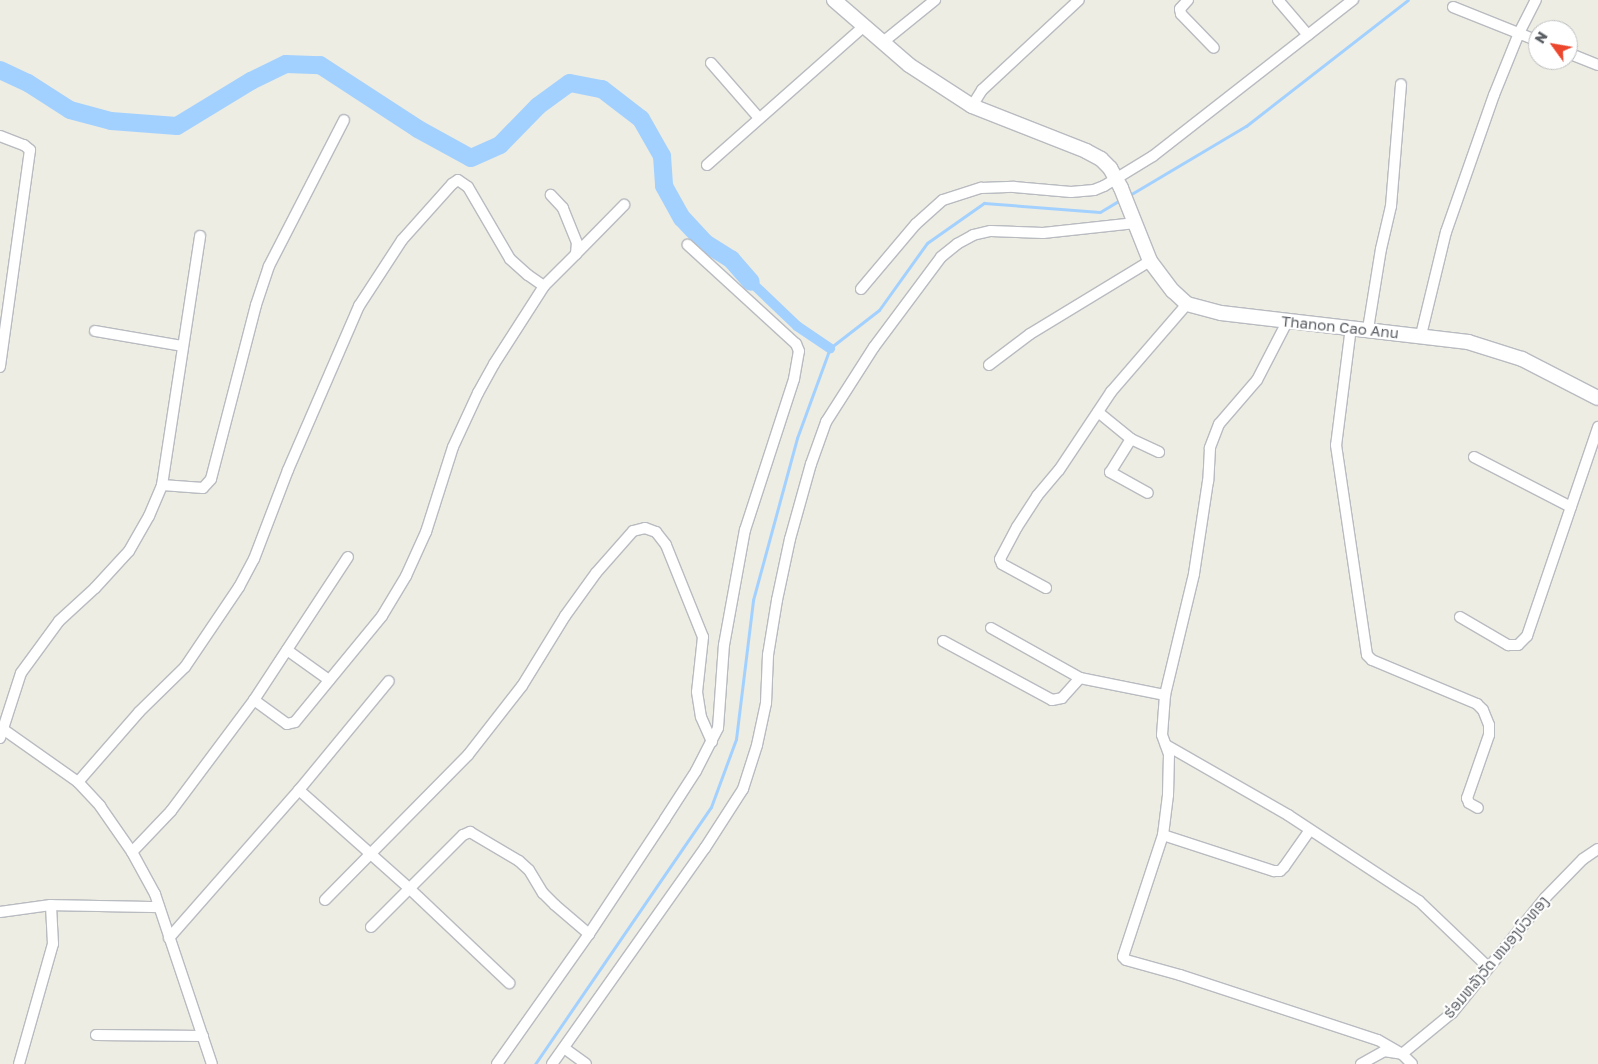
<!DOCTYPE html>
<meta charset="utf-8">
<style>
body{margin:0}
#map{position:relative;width:1598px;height:1064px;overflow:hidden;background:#eeede3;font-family:"Golos Text","Noto Sans Lao",sans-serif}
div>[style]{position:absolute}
.stream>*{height:3px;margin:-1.5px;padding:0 1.5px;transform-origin:1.5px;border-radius:1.5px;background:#a3d1ff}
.canal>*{height:10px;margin:-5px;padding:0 5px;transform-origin:5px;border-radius:5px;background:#a3d1ff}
.river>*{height:18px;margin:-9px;padding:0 9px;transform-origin:9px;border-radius:9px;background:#a3d1ff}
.roads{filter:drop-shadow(1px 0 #b8bbc0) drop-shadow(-1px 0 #b8bbc0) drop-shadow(0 1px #b8bbc0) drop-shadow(0 -1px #b8bbc0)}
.street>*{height:10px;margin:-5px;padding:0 5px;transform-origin:5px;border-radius:5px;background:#fff}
.secondary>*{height:14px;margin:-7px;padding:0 7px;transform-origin:7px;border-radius:7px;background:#fff}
span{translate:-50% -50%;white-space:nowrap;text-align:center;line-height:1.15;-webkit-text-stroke:4px #fff;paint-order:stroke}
.street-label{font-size:15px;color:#5b5f64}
.north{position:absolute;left:1528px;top:20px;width:50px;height:50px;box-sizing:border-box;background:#fff;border:1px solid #bdbfc1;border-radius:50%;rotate:302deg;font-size:14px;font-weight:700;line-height:20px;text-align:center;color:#5b5f64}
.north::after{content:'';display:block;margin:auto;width:18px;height:22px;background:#ec462c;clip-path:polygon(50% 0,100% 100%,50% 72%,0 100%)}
</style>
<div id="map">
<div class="stream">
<div style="left:1128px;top:196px;width:137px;rotate:-30.7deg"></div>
<div style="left:1246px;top:126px;width:205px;rotate:-37.9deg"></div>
<div style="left:535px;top:1064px;width:311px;rotate:-55.6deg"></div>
<div style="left:711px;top:807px;width:72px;rotate:-69.8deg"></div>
<div style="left:736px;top:739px;width:140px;rotate:-83deg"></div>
<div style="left:753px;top:600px;width:168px;rotate:-74.8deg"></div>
<div style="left:797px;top:438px;width:96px;rotate:-69.9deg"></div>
<div style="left:830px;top:348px;width:62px;rotate:-37.8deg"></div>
<div style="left:879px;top:310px;width:82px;rotate:-54.4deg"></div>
<div style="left:927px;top:243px;width:70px;rotate:-35.1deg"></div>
<div style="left:984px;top:203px;width:116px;rotate:4.4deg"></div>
<div style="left:1100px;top:212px;width:26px;rotate:-31deg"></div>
</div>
<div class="canal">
<div style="left:751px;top:282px;width:64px;rotate:43.7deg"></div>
<div style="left:797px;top:326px;width:40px;rotate:34deg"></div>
</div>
<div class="river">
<div style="left:0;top:70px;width:31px;rotate:25deg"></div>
<div style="left:28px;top:83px;width:50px;rotate:32.7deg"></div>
<div style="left:70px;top:110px;width:42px;rotate:15deg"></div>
<div style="left:111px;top:121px;width:66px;rotate:4.3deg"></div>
<div style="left:177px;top:126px;width:87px;rotate:-31.3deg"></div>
<div style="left:251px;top:81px;width:39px;rotate:-26deg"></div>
<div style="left:286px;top:64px;width:34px;rotate:2deg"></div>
<div style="left:320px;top:65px;width:117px;rotate:33.1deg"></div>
<div style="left:418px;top:129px;width:60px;rotate:28.7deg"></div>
<div style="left:471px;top:158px;width:32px;rotate:-24deg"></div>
<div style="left:500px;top:145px;width:54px;rotate:-45.7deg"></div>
<div style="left:538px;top:106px;width:39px;rotate:-36deg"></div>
<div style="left:570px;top:83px;width:33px;rotate:11deg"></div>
<div style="left:602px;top:89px;width:49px;rotate:37.6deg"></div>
<div style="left:641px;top:119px;width:43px;rotate:60.4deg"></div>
<div style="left:662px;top:156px;width:30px;rotate:86deg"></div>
<div style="left:664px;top:186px;width:37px;rotate:61deg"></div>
<div style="left:682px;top:218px;width:34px;rotate:47deg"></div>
<div style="left:705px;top:243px;width:31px;rotate:32deg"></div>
<div style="left:731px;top:259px;width:30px;rotate:49deg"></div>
</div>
<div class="roads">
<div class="street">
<div style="left:1188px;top:0;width:12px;rotate:132deg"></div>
<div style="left:1180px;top:9px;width:5px;rotate:79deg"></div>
<div style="left:1181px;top:14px;width:47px;rotate:45.9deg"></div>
<div style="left:1278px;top:0;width:46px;rotate:49.4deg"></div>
<div style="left:1453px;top:7px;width:92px;rotate:21.8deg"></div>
<div style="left:883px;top:42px;width:67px;rotate:-38.9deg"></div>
<div style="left:1568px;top:53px;width:32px;rotate:22deg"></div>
<div style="left:711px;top:63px;width:73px;rotate:48.9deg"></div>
<div style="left:972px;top:106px;width:19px;rotate:-58deg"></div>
<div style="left:982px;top:90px;width:132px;rotate:-42.9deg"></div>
<div style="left:0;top:136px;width:26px;rotate:21deg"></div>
<div style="left:24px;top:145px;width:8px;rotate:40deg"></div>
<div style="left:30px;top:150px;width:219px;rotate:97.9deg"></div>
<div style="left:707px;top:165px;width:211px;rotate:-41.5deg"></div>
<div style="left:576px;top:254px;width:69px;rotate:-45.6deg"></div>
<div style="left:861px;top:289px;width:85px;rotate:-49.8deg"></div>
<div style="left:916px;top:224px;width:36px;rotate:-42deg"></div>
<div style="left:943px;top:200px;width:40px;rotate:-18deg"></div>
<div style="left:981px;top:188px;width:33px;rotate:-2deg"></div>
<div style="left:1014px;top:187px;width:57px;rotate:5deg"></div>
<div style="left:1071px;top:192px;width:23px;rotate:-5deg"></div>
<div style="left:1094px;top:190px;width:11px;rotate:-22deg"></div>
<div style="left:1104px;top:186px;width:57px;rotate:-31.5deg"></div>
<div style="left:1153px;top:156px;width:254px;rotate:-38deg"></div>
<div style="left:1287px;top:322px;width:65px;rotate:117.3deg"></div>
<div style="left:1257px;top:380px;width:58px;rotate:130.8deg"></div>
<div style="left:1219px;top:424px;width:26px;rotate:111deg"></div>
<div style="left:1210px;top:448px;width:33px;rotate:93deg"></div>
<div style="left:1208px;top:481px;width:94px;rotate:98.6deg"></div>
<div style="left:1194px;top:574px;width:124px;rotate:103.5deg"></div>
<div style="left:1165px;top:695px;width:40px;rotate:94.3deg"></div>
<div style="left:1162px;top:735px;width:20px;rotate:70deg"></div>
<div style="left:1169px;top:754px;width:41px;rotate:91.4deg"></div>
<div style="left:1168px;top:795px;width:40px;rotate:97.1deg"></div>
<div style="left:1163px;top:835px;width:128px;rotate:108.2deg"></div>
<div style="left:1123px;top:957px;width:4px;rotate:45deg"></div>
<div style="left:1126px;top:960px;width:56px;rotate:15.5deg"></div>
<div style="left:1180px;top:975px;width:208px;rotate:18.2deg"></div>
<div style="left:1378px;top:1040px;width:28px;rotate:30deg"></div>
<div style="left:1402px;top:1054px;width:14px;rotate:45deg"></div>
<div style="left:1351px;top:327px;width:119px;rotate:97.2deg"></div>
<div style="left:1336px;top:445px;width:212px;rotate:81.6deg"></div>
<div style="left:1367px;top:655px;width:7px;rotate:45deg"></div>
<div style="left:1372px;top:660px;width:114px;rotate:22.7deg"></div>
<div style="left:1477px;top:704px;width:8px;rotate:45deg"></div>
<div style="left:1483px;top:710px;width:16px;rotate:68deg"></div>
<div style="left:1489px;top:725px;width:10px;rotate:90deg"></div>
<div style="left:1489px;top:735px;width:67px;rotate:109.2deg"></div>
<div style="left:1467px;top:798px;width:5px;rotate:68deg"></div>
<div style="left:1469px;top:803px;width:10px;rotate:29deg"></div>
<div style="left:1368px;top:329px;width:81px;rotate:-80.8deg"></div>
<div style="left:1381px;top:249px;width:44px;rotate:-76.9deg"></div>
<div style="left:1391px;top:206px;width:122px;rotate:-85.3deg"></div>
<div style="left:95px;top:331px;width:89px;rotate:9.7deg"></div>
<div style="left:1421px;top:335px;width:106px;rotate:-76.4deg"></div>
<div style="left:1446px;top:232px;width:145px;rotate:-70.7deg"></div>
<div style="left:1494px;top:95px;width:67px;rotate:-68deg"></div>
<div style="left:1519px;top:33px;width:37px;rotate:-63deg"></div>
<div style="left:989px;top:365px;width:51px;rotate:-37.1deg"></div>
<div style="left:1030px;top:334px;width:140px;rotate:-31.3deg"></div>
<div style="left:1098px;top:412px;width:43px;rotate:39.3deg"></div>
<div style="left:1131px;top:439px;width:31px;rotate:25deg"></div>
<div style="left:1131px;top:439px;width:39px;rotate:122deg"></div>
<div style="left:1110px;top:472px;width:43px;rotate:28.9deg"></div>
<div style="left:1474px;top:457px;width:109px;rotate:27.3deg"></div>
<div style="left:162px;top:485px;width:41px;rotate:4.2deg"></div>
<div style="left:203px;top:488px;width:12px;rotate:-48deg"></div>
<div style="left:211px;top:479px;width:180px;rotate:-75.5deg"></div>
<div style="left:256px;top:305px;width:41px;rotate:-71.6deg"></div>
<div style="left:269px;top:266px;width:164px;rotate:-62.8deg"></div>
<div style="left:1046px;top:588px;width:50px;rotate:-151.4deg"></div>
<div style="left:1002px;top:564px;width:5px;rotate:-112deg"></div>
<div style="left:1000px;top:559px;width:36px;rotate:-62deg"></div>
<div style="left:1017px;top:527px;width:37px;rotate:-57deg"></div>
<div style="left:1037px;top:496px;width:34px;rotate:-50deg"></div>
<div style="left:1059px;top:470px;width:94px;rotate:-56.3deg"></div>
<div style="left:1111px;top:392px;width:116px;rotate:-49.2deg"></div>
<div style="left:1460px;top:617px;width:56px;rotate:30.3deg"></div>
<div style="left:1508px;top:645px;width:10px"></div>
<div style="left:1518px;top:645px;width:13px;rotate:-45deg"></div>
<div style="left:1527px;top:636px;width:221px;rotate:-71.2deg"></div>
<div style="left:991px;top:628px;width:102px;rotate:29.3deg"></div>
<div style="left:1080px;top:678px;width:87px;rotate:11.3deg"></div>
<div style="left:943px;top:641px;width:124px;rotate:28.4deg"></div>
<div style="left:1052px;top:700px;width:10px;rotate:-11deg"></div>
<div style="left:1062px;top:698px;width:27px;rotate:-48deg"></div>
<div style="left:287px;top:650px;width:52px;rotate:35.5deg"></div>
<div style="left:254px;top:700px;width:41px;rotate:36deg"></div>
<div style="left:287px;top:724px;width:8px;rotate:-14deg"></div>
<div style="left:295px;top:722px;width:137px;rotate:-50.6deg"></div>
<div style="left:382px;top:616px;width:47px;rotate:-59deg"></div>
<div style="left:406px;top:576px;width:48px;rotate:-65.6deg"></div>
<div style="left:426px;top:532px;width:89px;rotate:-72.4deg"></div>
<div style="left:453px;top:447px;width:60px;rotate:-65.2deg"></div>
<div style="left:478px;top:393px;width:33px;rotate:-61deg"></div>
<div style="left:494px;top:364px;width:93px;rotate:-57.3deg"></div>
<div style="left:544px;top:286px;width:45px;rotate:-45deg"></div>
<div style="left:576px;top:254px;width:11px;rotate:-85deg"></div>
<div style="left:577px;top:243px;width:38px;rotate:-112deg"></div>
<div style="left:563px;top:208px;width:18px;rotate:-133deg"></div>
<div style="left:0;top:727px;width:95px;rotate:35.2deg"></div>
<div style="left:78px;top:782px;width:33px;rotate:47deg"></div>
<div style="left:100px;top:806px;width:56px;rotate:55.2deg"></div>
<div style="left:132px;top:852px;width:48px;rotate:61.3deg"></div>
<div style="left:155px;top:894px;width:179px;rotate:71.5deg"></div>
<div style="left:0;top:738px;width:68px;rotate:-72.1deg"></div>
<div style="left:21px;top:673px;width:64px;rotate:-53.8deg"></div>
<div style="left:59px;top:621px;width:49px;rotate:-42.5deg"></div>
<div style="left:95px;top:588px;width:50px;rotate:-47.4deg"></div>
<div style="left:129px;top:551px;width:40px;rotate:-60.3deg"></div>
<div style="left:149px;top:516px;width:34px;rotate:-67deg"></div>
<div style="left:162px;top:485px;width:252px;rotate:-81.3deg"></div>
<div style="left:1166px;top:745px;width:141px;rotate:29.8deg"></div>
<div style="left:1288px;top:815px;width:157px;rotate:33.3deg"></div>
<div style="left:1419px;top:901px;width:95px;rotate:43.7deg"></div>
<div style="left:78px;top:782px;width:93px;rotate:-48.9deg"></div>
<div style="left:139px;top:712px;width:64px;rotate:-44.4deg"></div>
<div style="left:185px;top:667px;width:97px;rotate:-56deg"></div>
<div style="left:239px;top:587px;width:32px;rotate:-62deg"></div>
<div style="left:254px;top:559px;width:95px;rotate:-69.1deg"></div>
<div style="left:288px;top:470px;width:179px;rotate:-66.6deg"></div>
<div style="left:359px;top:306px;width:79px;rotate:-56.9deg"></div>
<div style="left:402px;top:240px;width:75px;rotate:-48.2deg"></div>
<div style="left:452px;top:184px;width:7px;rotate:-34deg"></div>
<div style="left:458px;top:180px;width:12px;rotate:35deg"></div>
<div style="left:468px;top:187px;width:83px;rotate:59.7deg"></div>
<div style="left:510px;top:259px;width:24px;rotate:42deg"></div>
<div style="left:528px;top:275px;width:19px;rotate:35deg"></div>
<div style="left:299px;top:790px;width:149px;rotate:41.7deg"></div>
<div style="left:410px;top:889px;width:137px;rotate:43.5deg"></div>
<div style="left:1163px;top:835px;width:117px;rotate:18deg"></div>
<div style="left:1274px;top:871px;width:6px"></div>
<div style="left:1280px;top:871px;width:6px;rotate:-45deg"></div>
<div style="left:1284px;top:867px;width:45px;rotate:-54.9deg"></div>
<div style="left:132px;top:852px;width:57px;rotate:-46.4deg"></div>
<div style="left:171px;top:811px;width:139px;rotate:-53.2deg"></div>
<div style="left:254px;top:700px;width:171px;rotate:-56.7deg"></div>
<div style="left:325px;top:900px;width:204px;rotate:-45.4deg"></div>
<div style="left:468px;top:755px;width:88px;rotate:-52deg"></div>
<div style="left:522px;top:686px;width:82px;rotate:-58.4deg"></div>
<div style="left:565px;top:616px;width:53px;rotate:-54.2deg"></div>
<div style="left:596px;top:573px;width:56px;rotate:-48.6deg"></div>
<div style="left:633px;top:531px;width:12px;rotate:-14deg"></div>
<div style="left:645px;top:528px;width:12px;rotate:20deg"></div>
<div style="left:656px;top:532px;width:16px;rotate:52deg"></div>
<div style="left:666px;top:545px;width:99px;rotate:68.1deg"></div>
<div style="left:703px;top:637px;width:55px;rotate:96.2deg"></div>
<div style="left:697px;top:692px;width:25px;rotate:81deg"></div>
<div style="left:701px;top:717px;width:27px;rotate:66deg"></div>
<div style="left:0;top:912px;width:51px;rotate:-7.8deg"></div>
<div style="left:51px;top:905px;width:108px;rotate:1.1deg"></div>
<div style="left:371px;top:927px;width:130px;rotate:-45deg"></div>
<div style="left:463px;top:835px;width:8px;rotate:-23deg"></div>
<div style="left:470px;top:832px;width:57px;rotate:30.6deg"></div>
<div style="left:519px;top:861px;width:13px;rotate:42deg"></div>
<div style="left:529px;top:870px;width:27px;rotate:59deg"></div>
<div style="left:543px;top:893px;width:17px;rotate:45deg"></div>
<div style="left:555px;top:905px;width:45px;rotate:40.5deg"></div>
<div style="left:169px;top:938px;width:197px;rotate:-48.7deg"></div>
<div style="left:299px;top:790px;width:141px;rotate:-50.5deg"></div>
<div style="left:96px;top:1035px;width:107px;rotate:0.5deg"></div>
<div style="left:564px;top:1048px;width:27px;rotate:36deg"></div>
<div style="left:19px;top:1064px;width:125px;rotate:-74.2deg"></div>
<div style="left:53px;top:944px;width:39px;rotate:-93deg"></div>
<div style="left:497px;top:1064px;width:159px;rotate:-54.7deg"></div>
<div style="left:589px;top:934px;width:138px;rotate:-56.5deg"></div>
<div style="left:665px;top:819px;width:57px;rotate:-57.1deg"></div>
<div style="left:696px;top:771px;width:48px;rotate:-62.9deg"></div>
<div style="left:718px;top:728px;width:83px;rotate:-85.9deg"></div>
<div style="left:724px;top:645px;width:117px;rotate:-79.7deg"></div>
<div style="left:745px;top:530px;width:159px;rotate:-72deg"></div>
<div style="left:794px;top:379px;width:28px;rotate:-80deg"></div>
<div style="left:799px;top:351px;width:8px;rotate:-113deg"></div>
<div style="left:796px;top:344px;width:147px;rotate:-137.5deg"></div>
<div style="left:552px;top:1064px;width:265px;rotate:-54.7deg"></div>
<div style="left:705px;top:848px;width:70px;rotate:-57.2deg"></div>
<div style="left:743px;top:789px;width:46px;rotate:-72.3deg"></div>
<div style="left:757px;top:745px;width:43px;rotate:-77.9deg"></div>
<div style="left:766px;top:703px;width:48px;rotate:-87.6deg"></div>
<div style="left:768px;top:655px;width:56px;rotate:-80.7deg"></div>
<div style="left:777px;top:600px;width:62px;rotate:-78deg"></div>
<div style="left:790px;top:539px;width:78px;rotate:-74.4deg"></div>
<div style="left:811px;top:464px;width:45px;rotate:-70.3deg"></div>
<div style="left:826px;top:422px;width:89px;rotate:-57.4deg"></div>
<div style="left:874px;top:347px;width:112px;rotate:-53.3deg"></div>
<div style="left:941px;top:257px;width:21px;rotate:-39deg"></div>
<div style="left:957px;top:244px;width:18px;rotate:-29deg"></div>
<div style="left:973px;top:235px;width:18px;rotate:-13deg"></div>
<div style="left:991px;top:231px;width:52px;rotate:2.2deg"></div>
<div style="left:1043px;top:233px;width:93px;rotate:-6.2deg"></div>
<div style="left:1361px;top:1064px;width:26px;rotate:-29deg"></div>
<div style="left:1384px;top:1051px;width:18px;rotate:9deg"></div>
<div style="left:1402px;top:1054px;width:65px;rotate:-39.4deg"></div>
<div style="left:1452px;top:1013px;width:148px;rotate:-51deg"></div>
<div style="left:1545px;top:898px;width:54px;rotate:-45.7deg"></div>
<div style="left:1583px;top:859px;width:18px;rotate:-34deg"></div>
</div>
<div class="secondary">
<div style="left:834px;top:0;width:99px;rotate:40.9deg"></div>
<div style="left:909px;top:65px;width:75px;rotate:33.1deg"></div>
<div style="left:972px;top:106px;width:123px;rotate:21.5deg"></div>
<div style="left:1086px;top:151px;width:17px;rotate:28deg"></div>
<div style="left:1101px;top:159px;width:13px;rotate:45deg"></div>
<div style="left:1110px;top:168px;width:23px;rotate:61deg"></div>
<div style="left:1121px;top:188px;width:79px;rotate:68.3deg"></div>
<div style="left:1150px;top:261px;width:38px;rotate:53deg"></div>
<div style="left:1173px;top:291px;width:19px;rotate:43deg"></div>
<div style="left:1187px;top:304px;width:35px;rotate:15deg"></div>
<div style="left:1221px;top:313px;width:249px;rotate:6.7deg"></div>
<div style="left:1468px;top:342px;width:57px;rotate:17.5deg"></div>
<div style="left:1522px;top:359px;width:85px;rotate:27.2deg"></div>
</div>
</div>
<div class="street-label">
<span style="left:1340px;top:327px;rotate:6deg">Thanon Cao Anu</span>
<span style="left:1496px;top:957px;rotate:-50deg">ຮ່ອມຫລັງວັດ ຫນອງບົວທອງ</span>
</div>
<div class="north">N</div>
</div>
